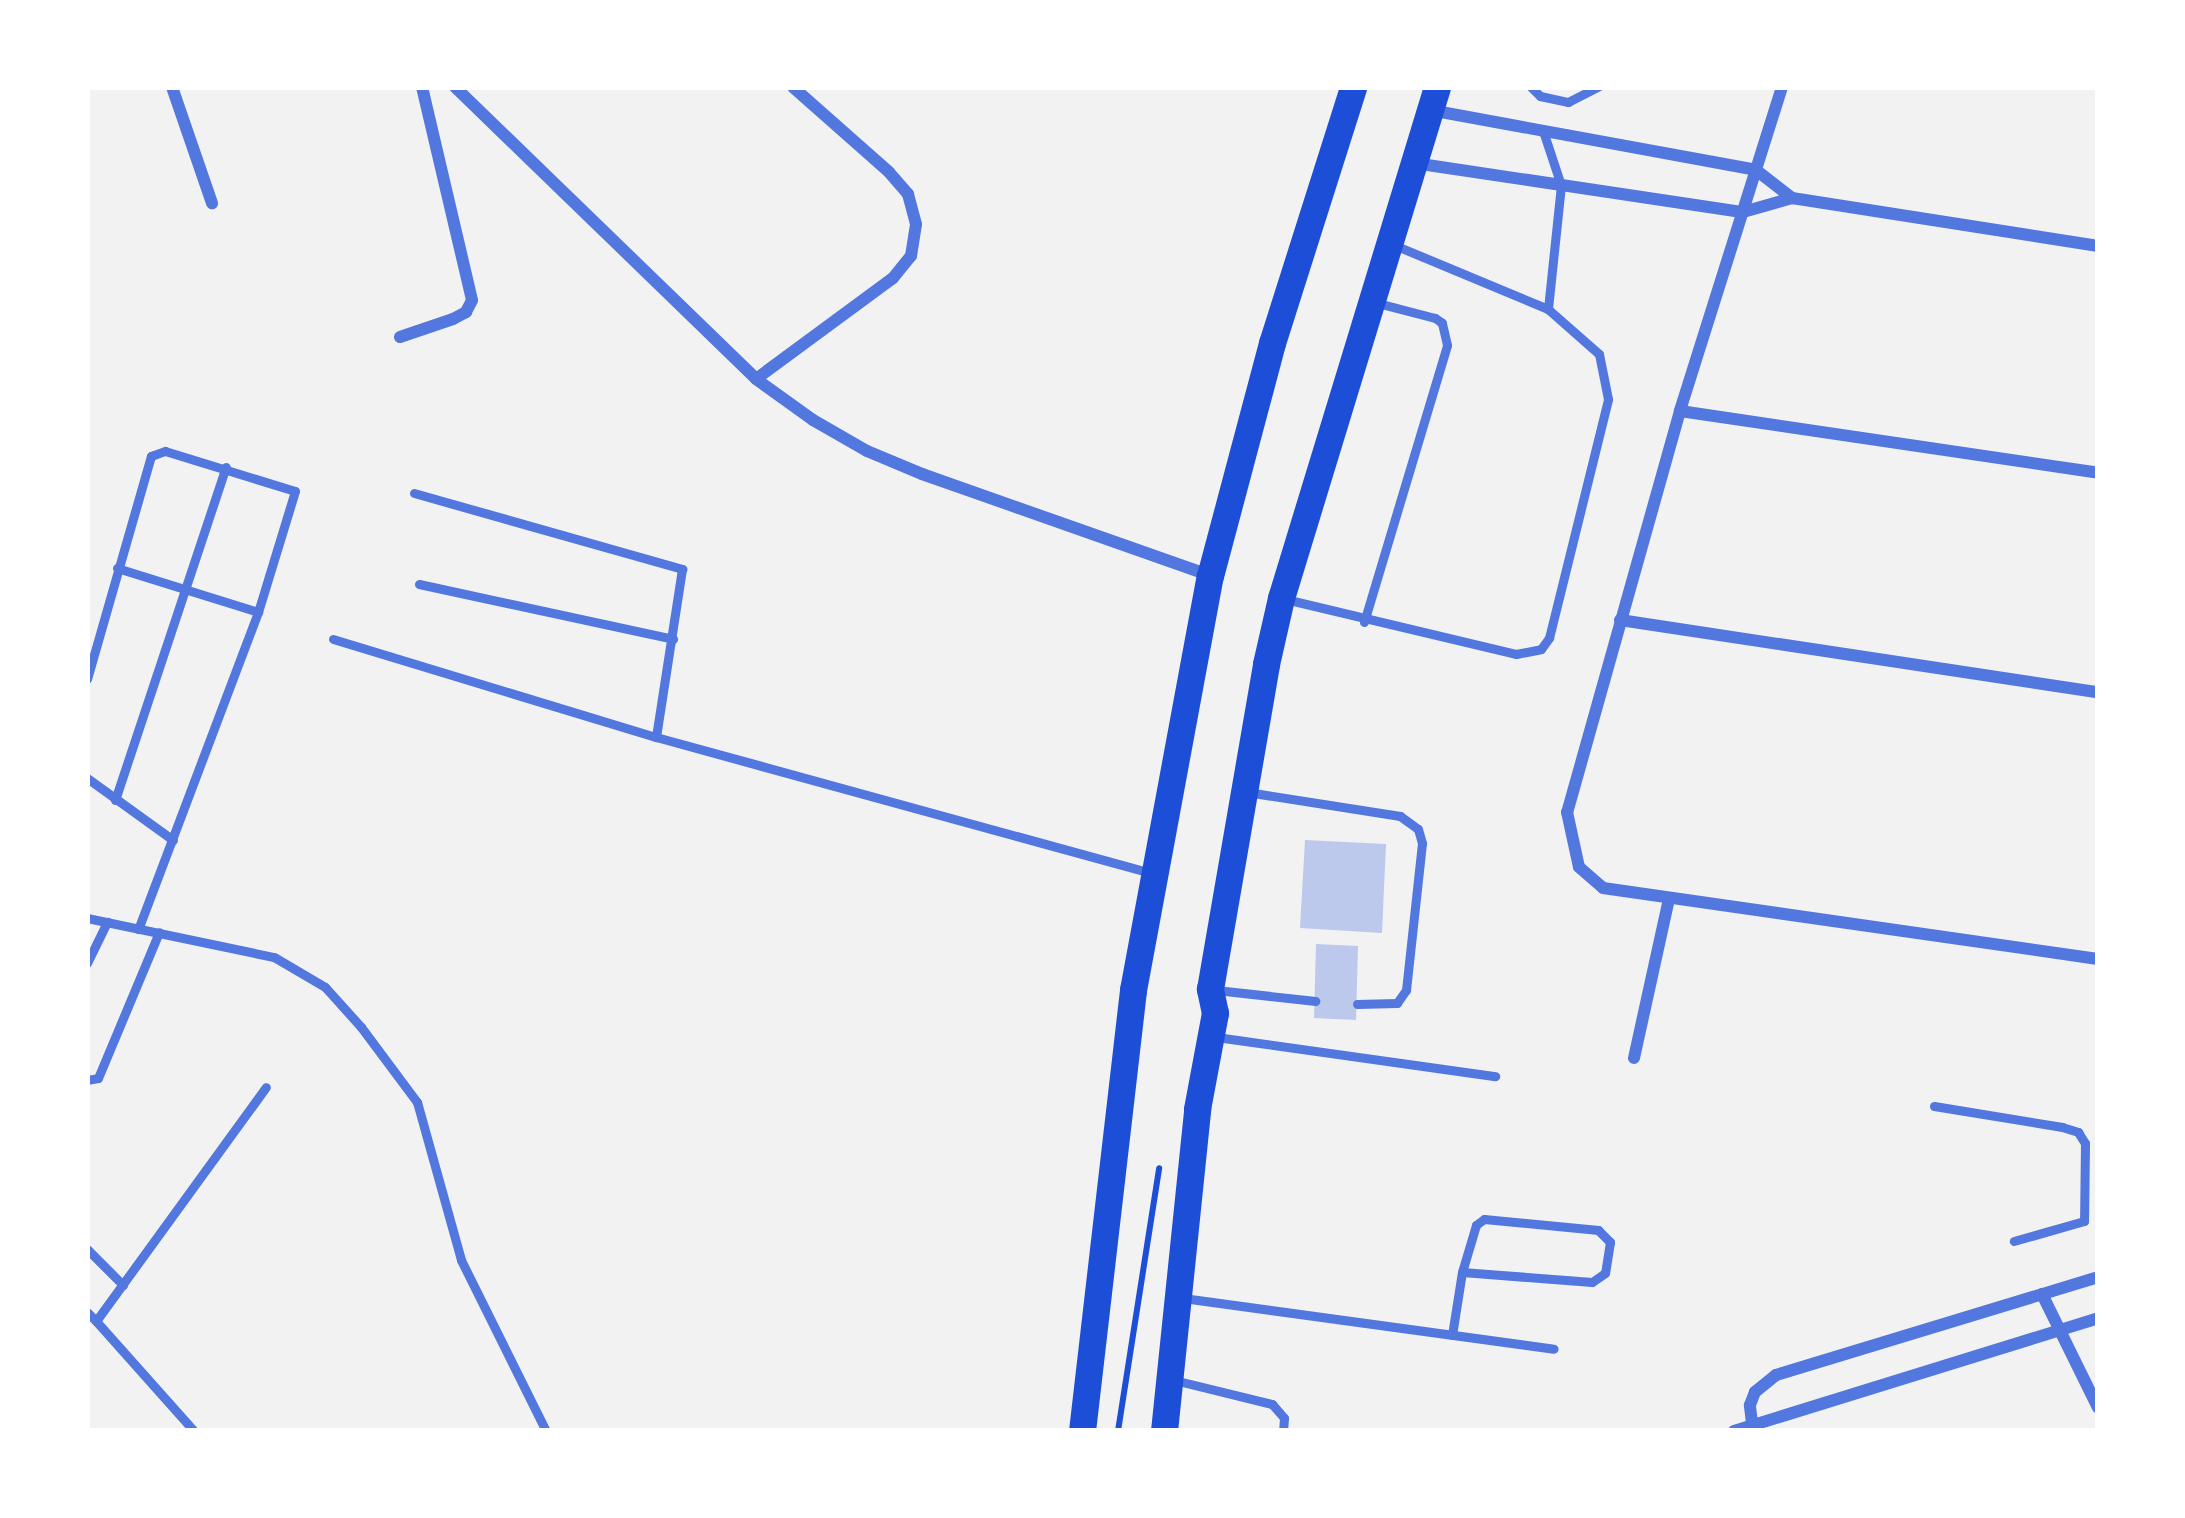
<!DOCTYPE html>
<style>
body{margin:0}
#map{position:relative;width:2185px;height:1518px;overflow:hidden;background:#f2f2f2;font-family:"PT Sans Narrow",sans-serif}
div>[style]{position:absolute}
.building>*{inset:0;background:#bdc9ec}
.path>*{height:6px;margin:-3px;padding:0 3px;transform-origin:3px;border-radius:3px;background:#1d4ed8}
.service>*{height:9px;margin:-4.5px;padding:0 4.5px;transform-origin:4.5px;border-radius:4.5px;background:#5277de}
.minor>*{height:12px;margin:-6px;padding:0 6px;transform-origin:6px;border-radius:6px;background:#5277de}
.primary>*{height:27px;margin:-13.5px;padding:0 13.5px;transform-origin:13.5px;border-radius:13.5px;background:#1d4ed8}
span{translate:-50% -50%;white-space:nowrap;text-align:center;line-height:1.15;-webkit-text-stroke:9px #fff;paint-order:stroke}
.frame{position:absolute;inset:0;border:90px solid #fff;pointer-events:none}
</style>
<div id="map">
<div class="building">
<div style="clip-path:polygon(1305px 840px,1386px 844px,1382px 933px,1300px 928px)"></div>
<div style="clip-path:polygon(1316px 944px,1358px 946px,1356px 1020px,1314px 1018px)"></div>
</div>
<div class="path">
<div style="left:1118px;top:1431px;width:266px;rotate:-81.1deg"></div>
</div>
<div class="service">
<div style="left:1531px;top:87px;width:13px;rotate:45deg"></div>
<div style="left:1540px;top:96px;width:29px;rotate:12deg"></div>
<div style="left:1568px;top:102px;width:34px;rotate:-27deg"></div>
<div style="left:1543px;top:131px;width:57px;rotate:71.6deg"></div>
<div style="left:1561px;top:185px;width:125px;rotate:96deg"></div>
<div style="left:414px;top:493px;width:279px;rotate:15.8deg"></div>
<div style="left:682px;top:569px;width:170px;rotate:98.8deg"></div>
<div style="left:117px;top:568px;width:148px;rotate:17.3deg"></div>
<div style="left:419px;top:584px;width:260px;rotate:12.2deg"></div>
<div style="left:1285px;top:599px;width:237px;rotate:13.4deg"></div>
<div style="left:1516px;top:654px;width:25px;rotate:-11deg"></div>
<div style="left:1541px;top:649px;width:14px;rotate:-54deg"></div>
<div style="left:1549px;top:638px;width:246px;rotate:-76.1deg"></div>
<div style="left:1608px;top:399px;width:46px;rotate:-101.3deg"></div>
<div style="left:1599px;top:354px;width:68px;rotate:-138.6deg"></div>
<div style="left:1548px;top:309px;width:167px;rotate:-157.4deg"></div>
<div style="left:1364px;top:622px;width:289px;rotate:-73.3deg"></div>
<div style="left:1447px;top:345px;width:23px;rotate:-103deg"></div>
<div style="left:1442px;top:323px;width:9px;rotate:-144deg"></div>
<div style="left:1435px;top:318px;width:64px;rotate:-165.5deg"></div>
<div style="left:333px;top:639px;width:338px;rotate:16.9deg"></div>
<div style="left:656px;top:737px;width:513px;rotate:15.36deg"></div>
<div style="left:87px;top:679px;width:232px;rotate:-74deg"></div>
<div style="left:151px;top:456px;width:15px;rotate:-20deg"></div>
<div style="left:165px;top:451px;width:136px;rotate:17.1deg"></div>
<div style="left:295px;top:491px;width:127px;rotate:107deg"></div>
<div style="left:258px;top:612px;width:339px;rotate:110.7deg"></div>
<div style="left:87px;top:778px;width:106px;rotate:35.8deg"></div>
<div style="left:1247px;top:792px;width:155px;rotate:8.9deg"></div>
<div style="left:1400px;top:816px;width:22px;rotate:36deg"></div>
<div style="left:1418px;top:829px;width:15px;rotate:74deg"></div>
<div style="left:1422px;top:843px;width:148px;rotate:96.2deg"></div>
<div style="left:1406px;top:990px;width:16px;rotate:125deg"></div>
<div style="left:1397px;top:1003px;width:40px;rotate:178.6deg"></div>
<div style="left:115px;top:800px;width:351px;rotate:-71.6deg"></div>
<div style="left:87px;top:918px;width:191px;rotate:11.8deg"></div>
<div style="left:274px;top:957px;width:59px;rotate:30.5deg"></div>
<div style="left:325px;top:987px;width:54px;rotate:48deg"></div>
<div style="left:361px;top:1027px;width:94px;rotate:53.3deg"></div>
<div style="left:417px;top:1102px;width:164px;rotate:74.4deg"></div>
<div style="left:461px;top:1260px;width:191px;rotate:63.6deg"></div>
<div style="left:87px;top:963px;width:46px;rotate:-64deg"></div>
<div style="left:1216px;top:990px;width:100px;rotate:6.3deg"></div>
<div style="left:1216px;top:1037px;width:282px;rotate:8deg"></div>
<div style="left:87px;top:1080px;width:11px;rotate:-10deg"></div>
<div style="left:98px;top:1078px;width:158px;rotate:-67.3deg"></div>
<div style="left:1934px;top:1106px;width:130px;rotate:9.3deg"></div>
<div style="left:2062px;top:1127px;width:17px;rotate:17deg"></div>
<div style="left:2078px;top:1132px;width:13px;rotate:58deg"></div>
<div style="left:2085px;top:1143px;width:78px;rotate:90.7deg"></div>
<div style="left:2084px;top:1221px;width:73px;rotate:164.1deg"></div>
<div style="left:87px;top:1249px;width:51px;rotate:45deg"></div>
<div style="left:1183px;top:1298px;width:374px;rotate:7.8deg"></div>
<div style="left:87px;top:1312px;width:13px;rotate:45deg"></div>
<div style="left:96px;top:1321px;width:289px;rotate:-54deg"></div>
<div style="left:96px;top:1321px;width:147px;rotate:48.3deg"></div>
<div style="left:1452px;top:1335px;width:64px;rotate:-81deg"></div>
<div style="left:1462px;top:1272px;width:49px;rotate:-73.4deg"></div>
<div style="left:1476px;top:1225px;width:10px;rotate:-37deg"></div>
<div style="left:1484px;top:1219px;width:115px;rotate:5.5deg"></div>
<div style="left:1598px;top:1230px;width:17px;rotate:45deg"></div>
<div style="left:1610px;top:1242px;width:31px;rotate:99deg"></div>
<div style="left:1605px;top:1273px;width:16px;rotate:145deg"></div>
<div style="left:1592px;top:1282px;width:130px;rotate:-175.6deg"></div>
<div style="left:1174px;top:1380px;width:101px;rotate:13.8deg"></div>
<div style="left:1272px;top:1404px;width:18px;rotate:49deg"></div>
<div style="left:1284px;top:1418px;width:13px;rotate:94deg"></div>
</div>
<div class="minor">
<div style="left:172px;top:87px;width:123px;rotate:71deg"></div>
<div style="left:455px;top:87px;width:419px;rotate:44.1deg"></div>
<div style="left:756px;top:379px;width:70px;rotate:35.7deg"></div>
<div style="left:813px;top:420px;width:62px;rotate:29.9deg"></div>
<div style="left:867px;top:451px;width:60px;rotate:22.7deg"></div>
<div style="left:922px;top:474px;width:304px;rotate:19.4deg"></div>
<div style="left:1782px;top:87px;width:340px;rotate:107.5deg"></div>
<div style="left:1680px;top:411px;width:417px;rotate:105.7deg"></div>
<div style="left:1567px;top:812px;width:56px;rotate:77.7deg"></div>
<div style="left:1579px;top:867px;width:32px;rotate:41deg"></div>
<div style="left:1603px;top:888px;width:500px;rotate:8.16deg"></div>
<div style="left:1430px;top:110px;width:331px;rotate:10.4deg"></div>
<div style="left:1756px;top:170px;width:46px;rotate:37.9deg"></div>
<div style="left:1414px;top:163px;width:333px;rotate:8.5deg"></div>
<div style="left:1743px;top:212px;width:51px;rotate:-15.9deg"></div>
<div style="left:1792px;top:198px;width:310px;rotate:8.9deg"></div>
<div style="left:400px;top:337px;width:56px;rotate:-18.8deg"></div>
<div style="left:453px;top:319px;width:15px;rotate:-28deg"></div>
<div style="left:466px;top:312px;width:13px;rotate:-63deg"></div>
<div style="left:472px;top:300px;width:219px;rotate:-103.2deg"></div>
<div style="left:756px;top:379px;width:170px;rotate:-36.4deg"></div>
<div style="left:893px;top:278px;width:28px;rotate:-51deg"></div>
<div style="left:911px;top:256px;width:32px;rotate:-81deg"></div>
<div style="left:916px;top:224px;width:31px;rotate:-105deg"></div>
<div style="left:908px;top:194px;width:29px;rotate:-131deg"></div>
<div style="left:889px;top:172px;width:128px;rotate:-138.5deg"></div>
<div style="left:1680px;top:411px;width:423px;rotate:8.4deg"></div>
<div style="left:1620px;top:620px;width:483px;rotate:8.6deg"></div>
<div style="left:1634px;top:1058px;width:163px;rotate:-77.6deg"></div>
<div style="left:2042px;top:1294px;width:127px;rotate:63.8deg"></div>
<div style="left:1734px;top:1431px;width:381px;rotate:-17.2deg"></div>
<div style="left:1753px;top:1431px;width:26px;rotate:-97deg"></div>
<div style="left:1750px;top:1405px;width:14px;rotate:-69deg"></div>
<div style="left:1755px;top:1392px;width:27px;rotate:-39deg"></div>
<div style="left:1776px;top:1375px;width:337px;rotate:-16.9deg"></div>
</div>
<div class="primary">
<div style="left:1082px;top:1431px;width:444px;rotate:-83.4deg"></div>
<div style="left:1133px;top:990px;width:421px;rotate:-79.5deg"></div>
<div style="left:1210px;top:576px;width:241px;rotate:-75.1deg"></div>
<div style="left:1272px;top:343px;width:269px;rotate:-72.4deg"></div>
<div style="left:1164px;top:1431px;width:324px;rotate:-84.1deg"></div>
<div style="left:1197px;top:1109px;width:98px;rotate:-79.4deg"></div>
<div style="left:1215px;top:1013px;width:25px;rotate:-102deg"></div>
<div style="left:1210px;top:989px;width:330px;rotate:-80.2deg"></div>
<div style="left:1266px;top:664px;width:68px;rotate:-77.2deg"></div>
<div style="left:1281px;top:598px;width:534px;rotate:-73.02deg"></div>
</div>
<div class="frame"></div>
</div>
